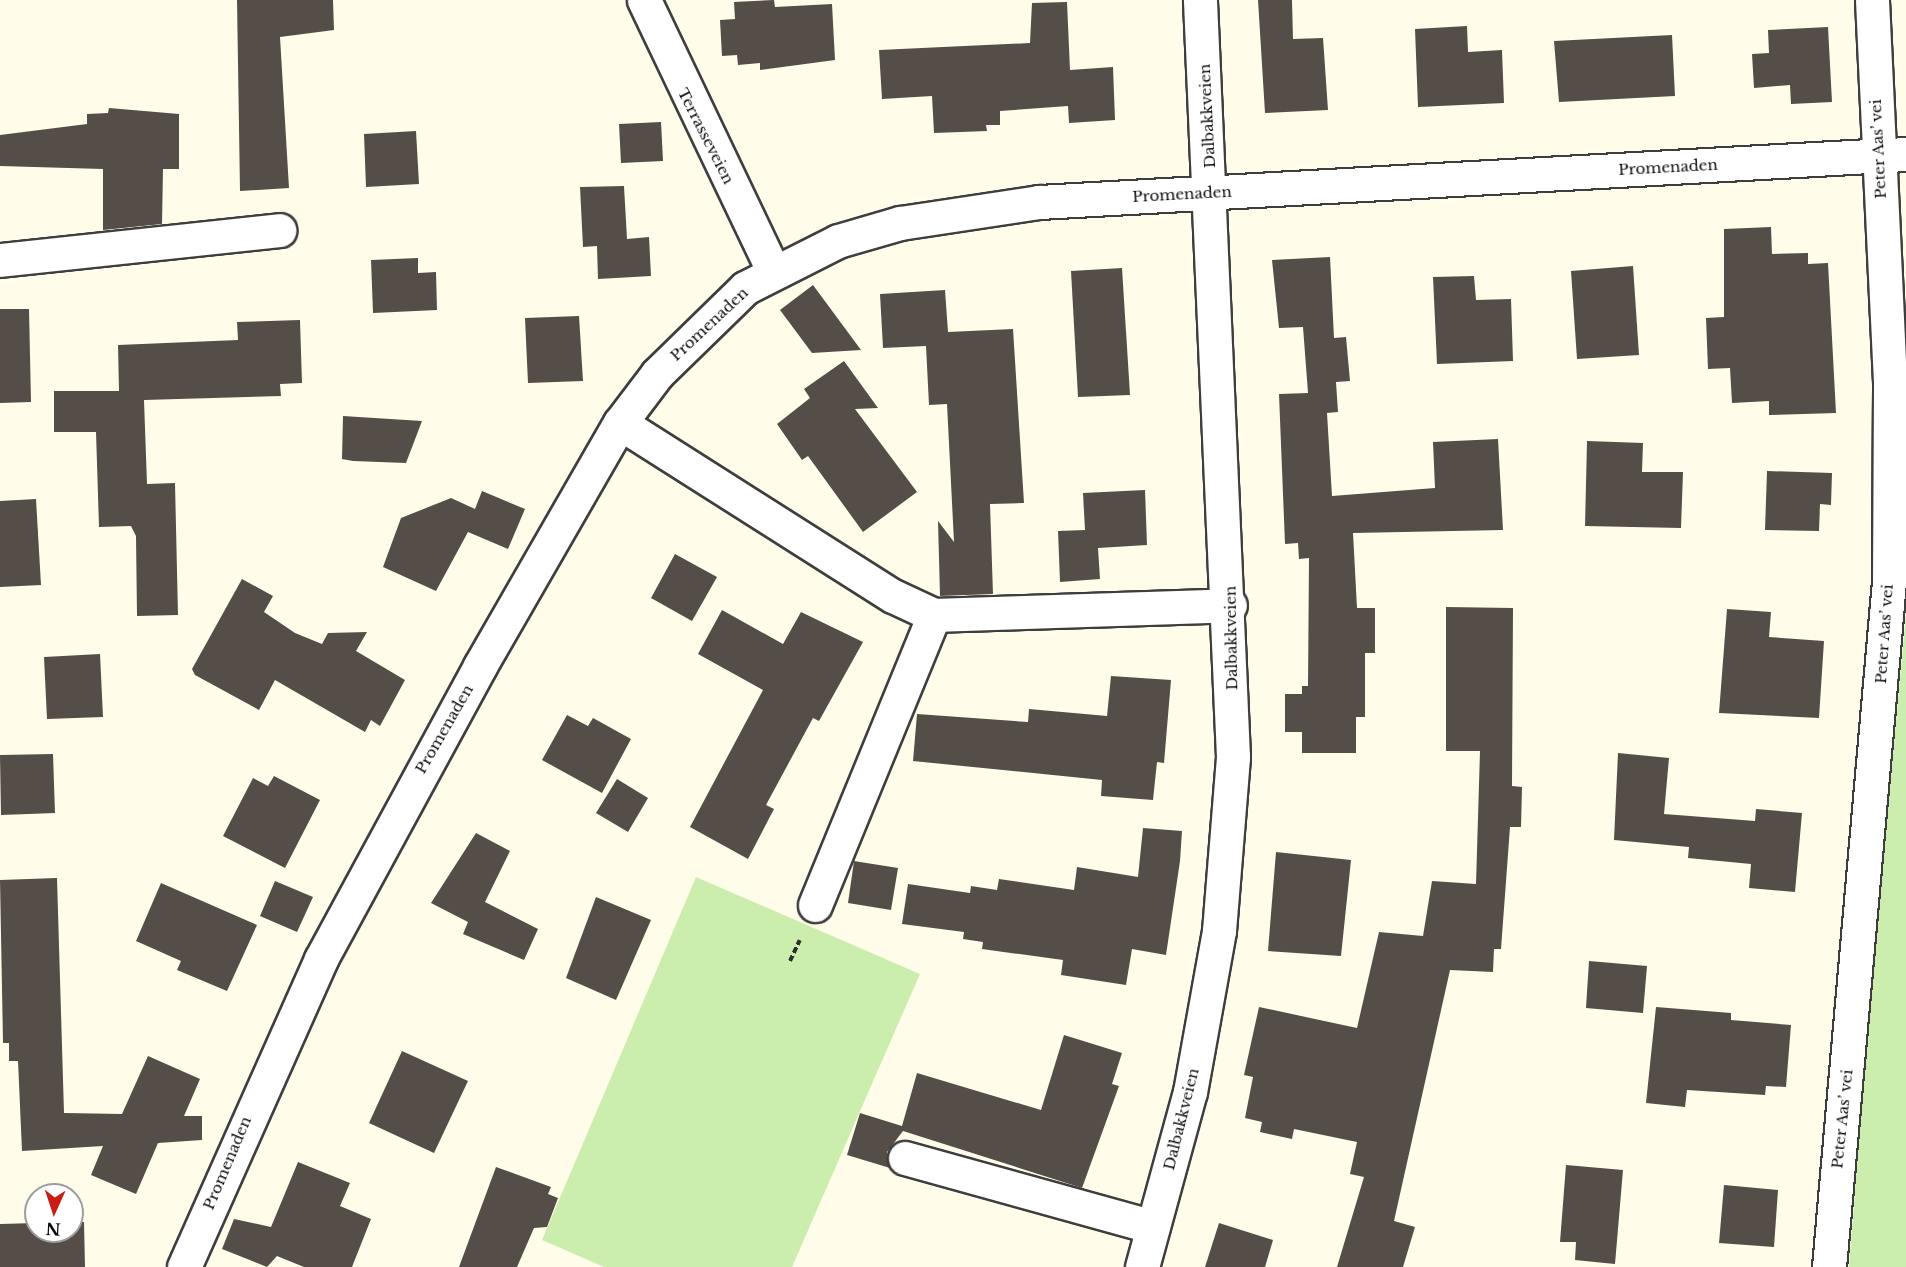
<!DOCTYPE html>
<meta charset="utf-8">
<style>
body{margin:0}
#map{position:relative;width:1906px;height:1267px;overflow:hidden;background:#fffdea;font-family:"Libre Baskerville",serif}
div>[style]{position:absolute}
.green>*{inset:0;background:#cbeeaf}
.building>*{inset:0;background:#554d47}
.path>*{height:4px;margin-top:-2px;transform-origin:0;background:repeating-linear-gradient(90deg,#2d2d2d 0 6px,transparent 0 9px)}
.roads{filter:drop-shadow(2px 0 #3e3e3e) drop-shadow(-2px 0 #3e3e3e) drop-shadow(0 2px #3e3e3e) drop-shadow(0 -2px #3e3e3e)}
.minor>*{height:33px;margin:-16.5px;padding:0 16.5px;transform-origin:16.5px;border-radius:16.5px;background:#fff}
span{translate:-50% -50%;white-space:nowrap;text-align:center;line-height:1.15;-webkit-text-stroke:6px #fff;paint-order:stroke}
.street-label{font-size:15px;color:#0b0b0b}
.north{position:absolute;left:24px;top:1183px;width:60px;height:60px;box-sizing:border-box;background:#fff;border:2px solid #9d9d9d;border-radius:50%;rotate:183deg;font-size:16px;font-weight:700;line-height:24px;text-align:center;color:#0b0b0b}
.north::after{content:'';display:block;margin:auto;width:21px;height:27px;background:#ca1b15;clip-path:polygon(50% 0,100% 100%,50% 72%,0 100%)}
</style>
<div id="map">
<div class="green">
<div style="clip-path:polygon(1906px 614px,1906px 1267px,1849px 1267px,1869px 1015px)"></div>
<div style="clip-path:polygon(696px 877px,920px 974px,792px 1267px,604px 1267px,542px 1240px)"></div>
</div>
<div class="building">
<div style="clip-path:polygon(237px 0,333px 0,334px 30px,280px 37px,289px 188px,240px 191px)"></div>
<div style="clip-path:polygon(774px 0,775px 7px,832px 4px,835px 60px,760px 70px,760px 63px,738px 65px,737px 55px,722px 56px,720px 20px,735px 19px,734px 2px)"></div>
<div style="clip-path:polygon(1258px 0,1292px 0,1293px 39px,1323px 38px,1328px 110px,1265px 113px)"></div>
<div style="clip-path:polygon(1067px 2px,1070px 70px,1113px 67px,1115px 120px,1069px 123px,1068px 106px,1000px 111px,1000px 125px,986px 125px,987px 131px,934px 133px,932px 96px,882px 99px,879px 50px,1030px 43px,1032px 3px)"></div>
<div style="clip-path:polygon(1467px 26px,1468px 52px,1502px 50px,1504px 103px,1418px 107px,1415px 29px)"></div>
<div style="clip-path:polygon(1828px 27px,1832px 102px,1791px 104px,1790px 85px,1754px 88px,1752px 54px,1769px 53px,1768px 30px)"></div>
<div style="clip-path:polygon(1672px 35px,1675px 96px,1559px 102px,1554px 41px)"></div>
<div style="clip-path:polygon(109px 108px,179px 114px,179px 169px,163px 169px,162px 224px,103px 230px,103px 169px,0 166px,0 135px,87px 124px,87px 114px,108px 113px)"></div>
<div style="clip-path:polygon(661px 122px,663px 161px,621px 163px,619px 124px)"></div>
<div style="clip-path:polygon(416px 131px,419px 184px,366px 187px,364px 134px)"></div>
<div style="clip-path:polygon(624px 186px,627px 239px,649px 237px,651px 276px,598px 279px,597px 246px,583px 247px,580px 187px)"></div>
<div style="clip-path:polygon(1771px 227px,1772px 254px,1808px 253px,1808px 264px,1828px 263px,1836px 413px,1769px 415px,1769px 401px,1732px 403px,1730px 368px,1708px 369px,1706px 318px,1724px 317px,1724px 229px)"></div>
<div style="clip-path:polygon(1330px 257px,1334px 338px,1346px 337px,1350px 381px,1336px 382px,1338px 412px,1327px 413px,1332px 496px,1435px 488px,1433px 442px,1498px 439px,1503px 530px,1353px 533px,1357px 608px,1375px 608px,1375px 653px,1365px 653px,1365px 717px,1356px 717px,1356px 753px,1302px 753px,1302px 732px,1285px 732px,1285px 694px,1302px 694px,1302px 686px,1308px 686px,1309px 558px,1299px 559px,1298px 543px,1285px 544px,1279px 394px,1308px 393px,1303px 327px,1279px 328px,1272px 260px)"></div>
<div style="clip-path:polygon(418px 258px,418px 273px,436px 272px,437px 310px,373px 313px,371px 260px)"></div>
<div style="clip-path:polygon(1633px 266px,1639px 355px,1577px 359px,1571px 271px)"></div>
<div style="clip-path:polygon(1122px 268px,1130px 395px,1078px 397px,1071px 271px)"></div>
<div style="clip-path:polygon(1474px 276px,1476px 300px,1511px 299px,1513px 361px,1437px 364px,1433px 277px)"></div>
<div style="clip-path:polygon(813px 285px,861px 350px,812px 353px,780px 310px)"></div>
<div style="clip-path:polygon(945px 290px,948px 332px,1013px 329px,1024px 503px,990px 504px,993px 594px,940px 596px,938px 521px,954px 542px,947px 404px,929px 405px,926px 346px,883px 348px,880px 294px)"></div>
<div style="clip-path:polygon(0 309px,29px 309px,31px 402px,0 403px)"></div>
<div style="clip-path:polygon(579px 316px,583px 381px,528px 383px,525px 318px)"></div>
<div style="clip-path:polygon(300px 320px,302px 383px,280px 384px,281px 396px,144px 400px,147px 484px,175px 483px,178px 615px,137px 616px,136px 536px,131px 526px,99px 527px,96px 432px,54px 432px,54px 391px,119px 391px,118px 345px,238px 340px,237px 322px)"></div>
<div style="clip-path:polygon(844px 361px,878px 408px,855px 409px,917px 492px,863px 532px,808px 456px,802px 460px,777px 424px,810px 398px,804px 389px)"></div>
<div style="clip-path:polygon(343px 416px,422px 421px,406px 463px,353px 461px,342px 459px)"></div>
<div style="clip-path:polygon(1587px 441px,1643px 443px,1642px 472px,1683px 472px,1681px 528px,1585px 526px)"></div>
<div style="clip-path:polygon(1767px 471px,1832px 473px,1831px 505px,1820px 504px,1819px 531px,1765px 530px)"></div>
<div style="clip-path:polygon(1145px 490px,1147px 545px,1098px 548px,1100px 579px,1060px 582px,1058px 531px,1085px 530px,1083px 493px)"></div>
<div style="clip-path:polygon(482px 491px,525px 509px,508px 549px,468px 532px,436px 591px,383px 567px,401px 518px,451px 498px,475px 509px)"></div>
<div style="clip-path:polygon(36px 499px,41px 585px,0 587px,0 501px)"></div>
<div style="clip-path:polygon(675px 554px,717px 577px,692px 621px,651px 598px)"></div>
<div style="clip-path:polygon(242px 579px,273px 596px,264px 612px,295px 633px,322px 644px,328px 633px,367px 632px,356px 651px,405px 680px,380px 726px,371px 720px,365px 732px,275px 680px,259px 710px,195px 675px,192px 669px)"></div>
<div style="clip-path:polygon(1446px 607px,1513px 608px,1512px 786px,1522px 787px,1521px 827px,1510px 827px,1501px 949px,1494px 949px,1493px 972px,1450px 970px,1394px 1221px,1415px 1227px,1403px 1267px,1337px 1267px,1364px 1177px,1350px 1174px,1357px 1142px,1294px 1129px,1292px 1139px,1260px 1132px,1262px 1122px,1245px 1118px,1253px 1077px,1244px 1075px,1259px 1007px,1357px 1028px,1379px 932px,1423px 936px,1432px 881px,1476px 884px,1480px 751px,1446px 751px)"></div>
<div style="clip-path:polygon(1727px 609px,1771px 612px,1769px 637px,1824px 641px,1819px 718px,1719px 713px)"></div>
<div style="clip-path:polygon(722px 610px,783px 644px,801px 612px,863px 642px,819px 721px,813px 718px,766px 805px,774px 809px,748px 859px,690px 827px,763px 690px,698px 654px)"></div>
<div style="clip-path:polygon(100px 654px,103px 717px,47px 719px,44px 657px)"></div>
<div style="clip-path:polygon(1111px 676px,1171px 680px,1164px 763px,1157px 762px,1153px 800px,1101px 796px,1102px 780px,913px 761px,917px 714px,1028px 722px,1029px 709px,1107px 716px)"></div>
<div style="clip-path:polygon(567px 715px,588px 726px,593px 718px,631px 739px,602px 793px,542px 760px)"></div>
<div style="clip-path:polygon(1618px 753px,1669px 758px,1664px 814px,1755px 821px,1756px 809px,1802px 813px,1795px 892px,1749px 888px,1751px 864px,1688px 858px,1689px 847px,1614px 840px)"></div>
<div style="clip-path:polygon(53px 754px,55px 813px,1px 815px,0 755px)"></div>
<div style="clip-path:polygon(274px 776px,320px 800px,285px 868px,223px 836px,253px 778px,268px 786px)"></div>
<div style="clip-path:polygon(617px 779px,648px 798px,628px 832px,596px 813px)"></div>
<div style="clip-path:polygon(1143px 828px,1182px 831px,1180px 861px,1166px 955px,1132px 949px,1126px 985px,1061px 975px,1063px 960px,982px 949px,983px 942px,963px 939px,964px 932px,902px 924px,908px 884px,970px 893px,971px 886px,997px 890px,999px 879px,1074px 890px,1077px 867px,1138px 877px)"></div>
<div style="clip-path:polygon(476px 833px,510px 851px,485px 902px,538px 929px,524px 960px,463px 934px,468px 922px,431px 903px)"></div>
<div style="clip-path:polygon(1276px 852px,1351px 860px,1341px 956px,1268px 951px)"></div>
<div style="clip-path:polygon(854px 861px,898px 868px,891px 910px,848px 903px)"></div>
<div style="clip-path:polygon(57px 878px,64px 1113px,122px 1114px,148px 1056px,200px 1079px,184px 1116px,202px 1116px,202px 1140px,158px 1143px,136px 1194px,91px 1175px,103px 1146px,22px 1151px,18px 1061px,9px 1061px,9px 1043px,3px 1043px,0 880px)"></div>
<div style="clip-path:polygon(275px 881px,313px 897px,297px 932px,260px 916px)"></div>
<div style="clip-path:polygon(161px 883px,257px 925px,227px 991px,177px 970px,181px 961px,136px 941px)"></div>
<div style="clip-path:polygon(596px 897px,651px 920px,616px 1000px,566px 978px)"></div>
<div style="clip-path:polygon(1589px 961px,1647px 966px,1643px 1013px,1586px 1008px)"></div>
<div style="clip-path:polygon(1656px 1007px,1731px 1013px,1731px 1020px,1791px 1025px,1786px 1087px,1766px 1086px,1765px 1095px,1687px 1090px,1685px 1107px,1646px 1103px)"></div>
<div style="clip-path:polygon(1064px 1035px,1122px 1053px,1112px 1084px,1119px 1086px,1082px 1188px,903px 1131px,887px 1152px,890px 1168px,847px 1155px,860px 1113px,902px 1126px,917px 1073px,1041px 1110px)"></div>
<div style="clip-path:polygon(402px 1051px,468px 1081px,434px 1153px,369px 1123px)"></div>
<div style="clip-path:polygon(298px 1162px,350px 1183px,340px 1206px,371px 1219px,352px 1267px,304px 1267px,277px 1256px,267px 1267px,222px 1249px,234px 1219px,271px 1227px)"></div>
<div style="clip-path:polygon(1566px 1165px,1623px 1170px,1615px 1264px,1575px 1260px,1576px 1242px,1560px 1242px)"></div>
<div style="clip-path:polygon(496px 1167px,551px 1187px,548px 1194px,558px 1198px,547px 1227px,534px 1228px,517px 1267px,459px 1267px)"></div>
<div style="clip-path:polygon(1724px 1185px,1778px 1190px,1774px 1247px,1719px 1243px)"></div>
<div style="clip-path:polygon(72px 1222px,84px 1222px,85px 1267px,0 1267px,0 1224px,36px 1223px,36px 1231px,72px 1231px)"></div>
<div style="clip-path:polygon(1219px 1223px,1273px 1240px,1265px 1267px,1205px 1267px)"></div>
</div>
<div class="path">
<div style="left:790px;top:961px;width:23px;rotate:-65deg"></div>
</div>
<div class="roads">
<div class="minor">
<div style="left:644px;top:0;width:299px;rotate:64.5deg"></div>
<div style="left:0;top:260px;width:281px;rotate:-6.1deg"></div>
<div style="left:620px;top:423px;width:323px;rotate:32.4deg"></div>
<div style="left:893px;top:596px;width:45px;rotate:24.9deg"></div>
<div style="left:934px;top:615px;width:296px;rotate:-1.9deg"></div>
<div style="left:815px;top:905px;width:313px;rotate:-67.7deg"></div>
<div style="left:905px;top:1158px;width:257px;rotate:15.5deg"></div>
<div style="left:184px;top:1267px;width:337px;rotate:-66deg"></div>
<div style="left:321px;top:959px;width:333px;rotate:-61.5deg"></div>
<div style="left:480px;top:666px;width:280px;rotate:-60.1deg"></div>
<div style="left:620px;top:423px;width:61px;rotate:-52.9deg"></div>
<div style="left:657px;top:374px;width:123px;rotate:-44.3deg"></div>
<div style="left:745px;top:288px;width:104px;rotate:-26.8deg"></div>
<div style="left:838px;top:241px;width:65px;rotate:-16.2deg"></div>
<div style="left:900px;top:223px;width:141px;rotate:-8.6deg"></div>
<div style="left:1039px;top:202px;width:868px;rotate:-3.17deg"></div>
<div style="left:1142px;top:1267px;width:181px;rotate:-74.7deg"></div>
<div style="left:1190px;top:1092px;width:164px;rotate:-79.8deg"></div>
<div style="left:1219px;top:931px;width:175px;rotate:-85.4deg"></div>
<div style="left:1233px;top:757px;width:758px;rotate:-92.5deg"></div>
<div style="left:1829px;top:1267px;width:689px;rotate:-85deg"></div>
<div style="left:1889px;top:581px;width:199px;rotate:-89.7deg"></div>
<div style="left:1890px;top:382px;width:382px;rotate:-92.7deg"></div>
</div>
</div>
<div class="street-label">
<span style="left:1207px;top:116px;rotate:-93deg">Dalbakkveien</span>
<span style="left:706px;top:136px;rotate:63deg">Terrasseveien</span>
<span style="left:1878px;top:149px;rotate:-93deg">Peter Aas’ vei</span>
<span style="left:1668px;top:167px;rotate:-3deg">Promenaden</span>
<span style="left:1182px;top:194px;rotate:-3deg">Promenaden</span>
<span style="left:709px;top:324px;rotate:-43deg">Promenaden</span>
<span style="left:1884px;top:634px;rotate:-86deg">Peter Aas’ vei</span>
<span style="left:1231px;top:638px;rotate:-91deg">Dalbakkveien</span>
<span style="left:444px;top:729px;rotate:-60deg">Promenaden</span>
<span style="left:1181px;top:1119px;rotate:-76deg">Dalbakkveien</span>
<span style="left:1842px;top:1119px;rotate:-84deg">Peter Aas’ vei</span>
<span style="left:227px;top:1163px;rotate:-67deg">Promenaden</span>
</div>
<div class="north">N</div>
</div>
